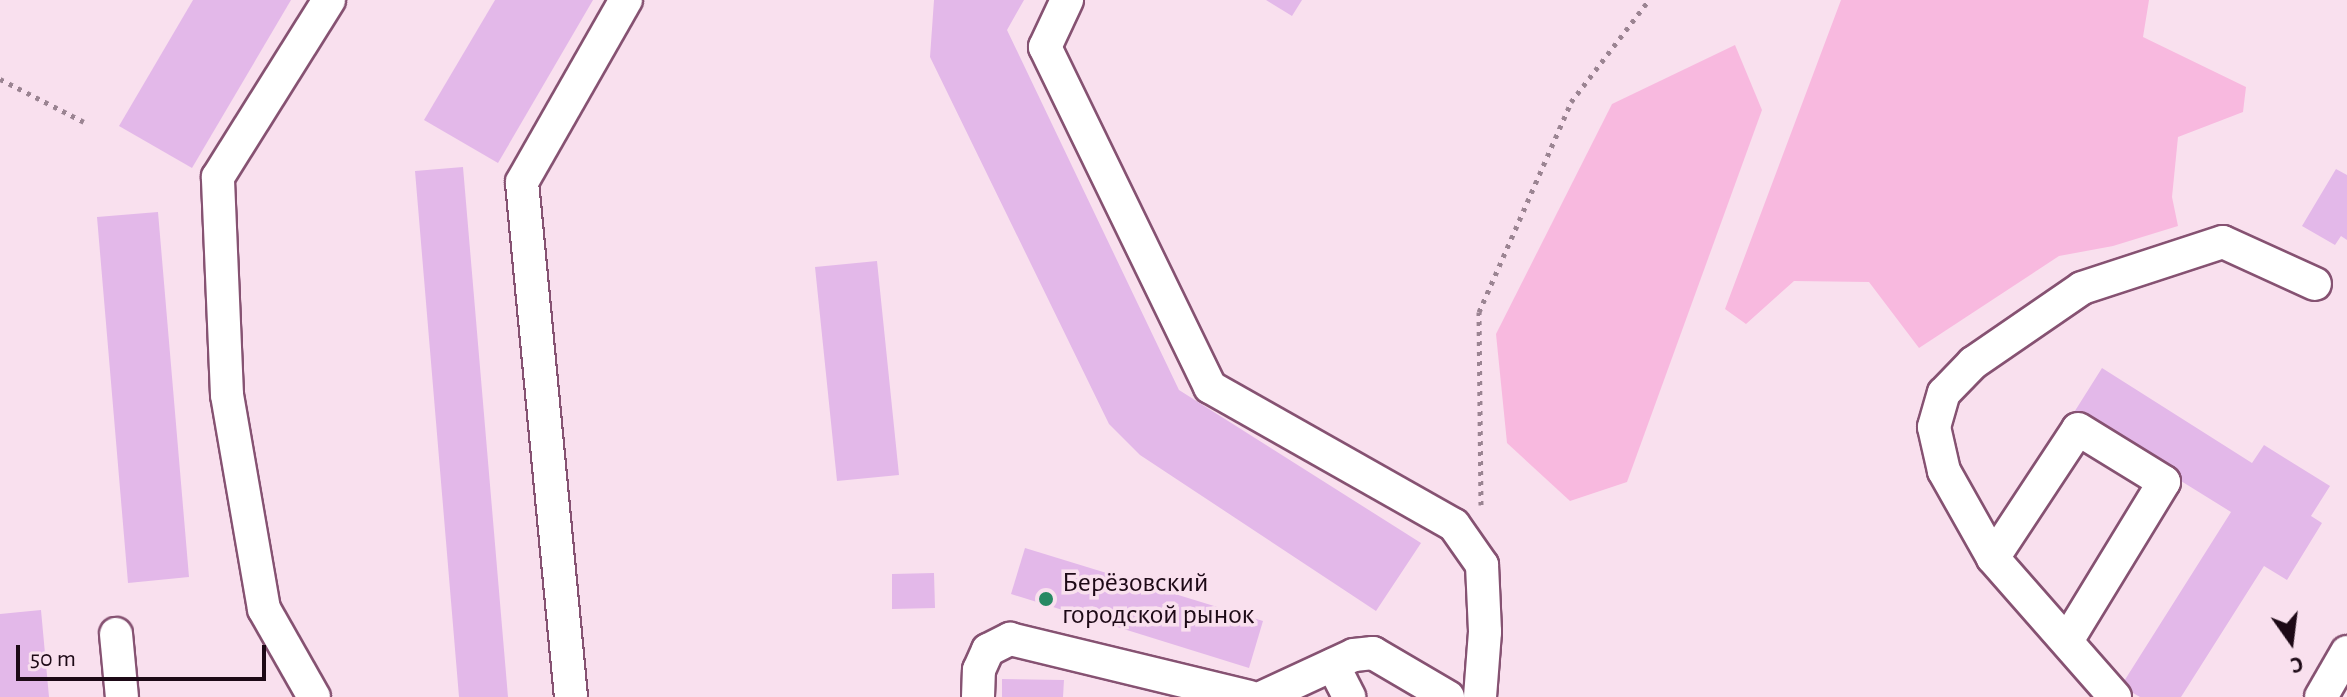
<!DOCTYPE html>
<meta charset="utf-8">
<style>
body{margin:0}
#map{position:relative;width:2347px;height:697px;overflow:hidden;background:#f9e0ee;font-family:"Alegreya Sans",sans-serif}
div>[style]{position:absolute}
.green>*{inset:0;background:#f8b9df}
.building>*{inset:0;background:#e3b8e9}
.path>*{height:5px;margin-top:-2.5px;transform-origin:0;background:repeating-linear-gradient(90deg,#9b8492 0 4px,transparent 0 10px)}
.roads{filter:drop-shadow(2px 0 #865272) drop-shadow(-2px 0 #865272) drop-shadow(0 2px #865272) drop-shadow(0 -2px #865272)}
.minor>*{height:32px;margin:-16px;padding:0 16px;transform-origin:16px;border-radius:16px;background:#fff}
.dots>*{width:22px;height:22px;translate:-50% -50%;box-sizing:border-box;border:4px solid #f9e0ee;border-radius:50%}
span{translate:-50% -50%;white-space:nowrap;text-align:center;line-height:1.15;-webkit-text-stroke:7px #f9e0ee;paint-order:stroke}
.poi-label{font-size:28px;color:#1d0916}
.left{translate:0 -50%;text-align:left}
.north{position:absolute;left:2251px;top:601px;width:80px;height:80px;-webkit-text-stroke:6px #f9e0ee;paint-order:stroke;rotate:166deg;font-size:22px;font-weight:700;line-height:32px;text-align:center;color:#1d0916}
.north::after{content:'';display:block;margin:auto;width:28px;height:36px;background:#1d0916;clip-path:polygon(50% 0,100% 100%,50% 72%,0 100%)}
.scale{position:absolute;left:16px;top:645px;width:250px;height:36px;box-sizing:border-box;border:4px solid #1d0916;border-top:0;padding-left:10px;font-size:24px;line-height:28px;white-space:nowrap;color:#1d0916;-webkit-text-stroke:6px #f9e0ee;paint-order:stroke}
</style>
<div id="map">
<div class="green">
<div style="clip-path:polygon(1841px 0,2149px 0,2143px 37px,2246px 87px,2243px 112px,2178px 137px,2172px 197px,2178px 226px,2113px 246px,2059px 256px,1919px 348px,1869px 282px,1794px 281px,1746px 324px,1725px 309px)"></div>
<div style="clip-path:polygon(1735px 45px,1762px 110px,1627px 482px,1570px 501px,1507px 443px,1496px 334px,1612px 104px)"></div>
</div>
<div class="building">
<div style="clip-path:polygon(193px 0,291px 0,192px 168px,119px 126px)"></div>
<div style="clip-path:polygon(495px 0,593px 0,498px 163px,424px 120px)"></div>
<div style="clip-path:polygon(934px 0,1024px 0,1007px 30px,1179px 390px,1421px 543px,1376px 611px,1140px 455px,1109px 424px,930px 57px)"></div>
<div style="clip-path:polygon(1266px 0,1302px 0,1292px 16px)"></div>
<div style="clip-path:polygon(463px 167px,508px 697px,459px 697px,415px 171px)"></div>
<div style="clip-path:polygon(2336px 169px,2347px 175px,2347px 240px,2341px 236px,2335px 245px,2302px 226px)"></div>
<div style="clip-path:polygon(158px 212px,189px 577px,128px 583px,97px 217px)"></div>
<div style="clip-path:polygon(877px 261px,899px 475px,837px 481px,815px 267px)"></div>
<div style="clip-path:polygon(2102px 368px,2252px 463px,2264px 445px,2330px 486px,2311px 516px,2322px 523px,2287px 580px,2264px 566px,2181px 697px,2140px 697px,2121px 686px,2231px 512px,2073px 414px)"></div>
<div style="clip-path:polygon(1025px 548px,1263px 621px,1249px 668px,1011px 594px)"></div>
<div style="clip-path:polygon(934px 573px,935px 608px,892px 609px,892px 574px)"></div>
<div style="clip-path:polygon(41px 610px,49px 697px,0 697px,0 614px)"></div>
<div style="clip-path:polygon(1002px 679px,1064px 680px,1063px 697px,1002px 697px)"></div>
</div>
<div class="path">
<div style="left:0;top:79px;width:94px;rotate:27.1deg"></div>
<div style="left:1481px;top:505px;width:193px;rotate:-90.6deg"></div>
<div style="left:1479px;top:312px;width:229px;rotate:-66.3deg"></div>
<div style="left:1571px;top:102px;width:128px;rotate:-52.6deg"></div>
</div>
<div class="roads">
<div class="minor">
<div style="left:1067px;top:0;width:52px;rotate:115.1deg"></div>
<div style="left:1045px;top:47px;width:378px;rotate:64.1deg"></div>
<div style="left:1210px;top:387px;width:280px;rotate:29.5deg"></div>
<div style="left:1454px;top:525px;width:49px;rotate:55deg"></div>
<div style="left:1482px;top:565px;width:67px;rotate:87.4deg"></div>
<div style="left:1485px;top:632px;width:65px;rotate:94.4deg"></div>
<div style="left:1993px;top:558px;width:154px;rotate:-56.6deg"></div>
<div style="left:2078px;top:429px;width:101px;rotate:31.6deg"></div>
<div style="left:2164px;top:482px;width:186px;rotate:121.4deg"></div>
<div style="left:116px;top:634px;width:63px;rotate:84.6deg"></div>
<div style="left:1333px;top:665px;width:36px;rotate:63deg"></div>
<div style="left:314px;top:697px;width:101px;rotate:-119.6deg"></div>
<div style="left:264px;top:609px;width:217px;rotate:-99.8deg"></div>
<div style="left:227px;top:395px;width:218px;rotate:-92.4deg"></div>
<div style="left:218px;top:177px;width:209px;rotate:-57.9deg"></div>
<div style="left:571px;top:697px;width:517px;rotate:-95.44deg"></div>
<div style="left:522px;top:182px;width:210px;rotate:-60.3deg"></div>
<div style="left:978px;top:697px;width:27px;rotate:-88deg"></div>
<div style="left:979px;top:670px;width:22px;rotate:-66deg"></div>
<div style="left:988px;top:650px;width:25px;rotate:-27deg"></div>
<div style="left:1010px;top:639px;width:246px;rotate:13.6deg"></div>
<div style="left:1263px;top:697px;width:100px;rotate:-24.8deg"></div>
<div style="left:1354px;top:655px;width:19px;rotate:-6deg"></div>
<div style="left:1373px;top:653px;width:87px;rotate:30.4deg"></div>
<div style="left:2115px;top:697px;width:185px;rotate:-131.3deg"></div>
<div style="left:1993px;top:558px;width:100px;rotate:-119.4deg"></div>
<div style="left:1944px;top:471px;width:45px;rotate:-102.8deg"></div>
<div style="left:1934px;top:427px;width:35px;rotate:-74deg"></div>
<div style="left:1944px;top:393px;width:42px;rotate:-46deg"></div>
<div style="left:1973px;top:363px;width:132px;rotate:-34.5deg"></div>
<div style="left:2082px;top:288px;width:148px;rotate:-18.1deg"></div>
<div style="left:2223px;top:242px;width:101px;rotate:24.5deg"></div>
<div style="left:2321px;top:697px;width:52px;rotate:-60deg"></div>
</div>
</div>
<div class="dots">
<div style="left:1046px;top:599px;background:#278963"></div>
</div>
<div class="poi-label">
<span class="left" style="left:1062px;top:599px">Берёзовский<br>городской рынок</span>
</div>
<div class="north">С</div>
<div class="scale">50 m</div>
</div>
